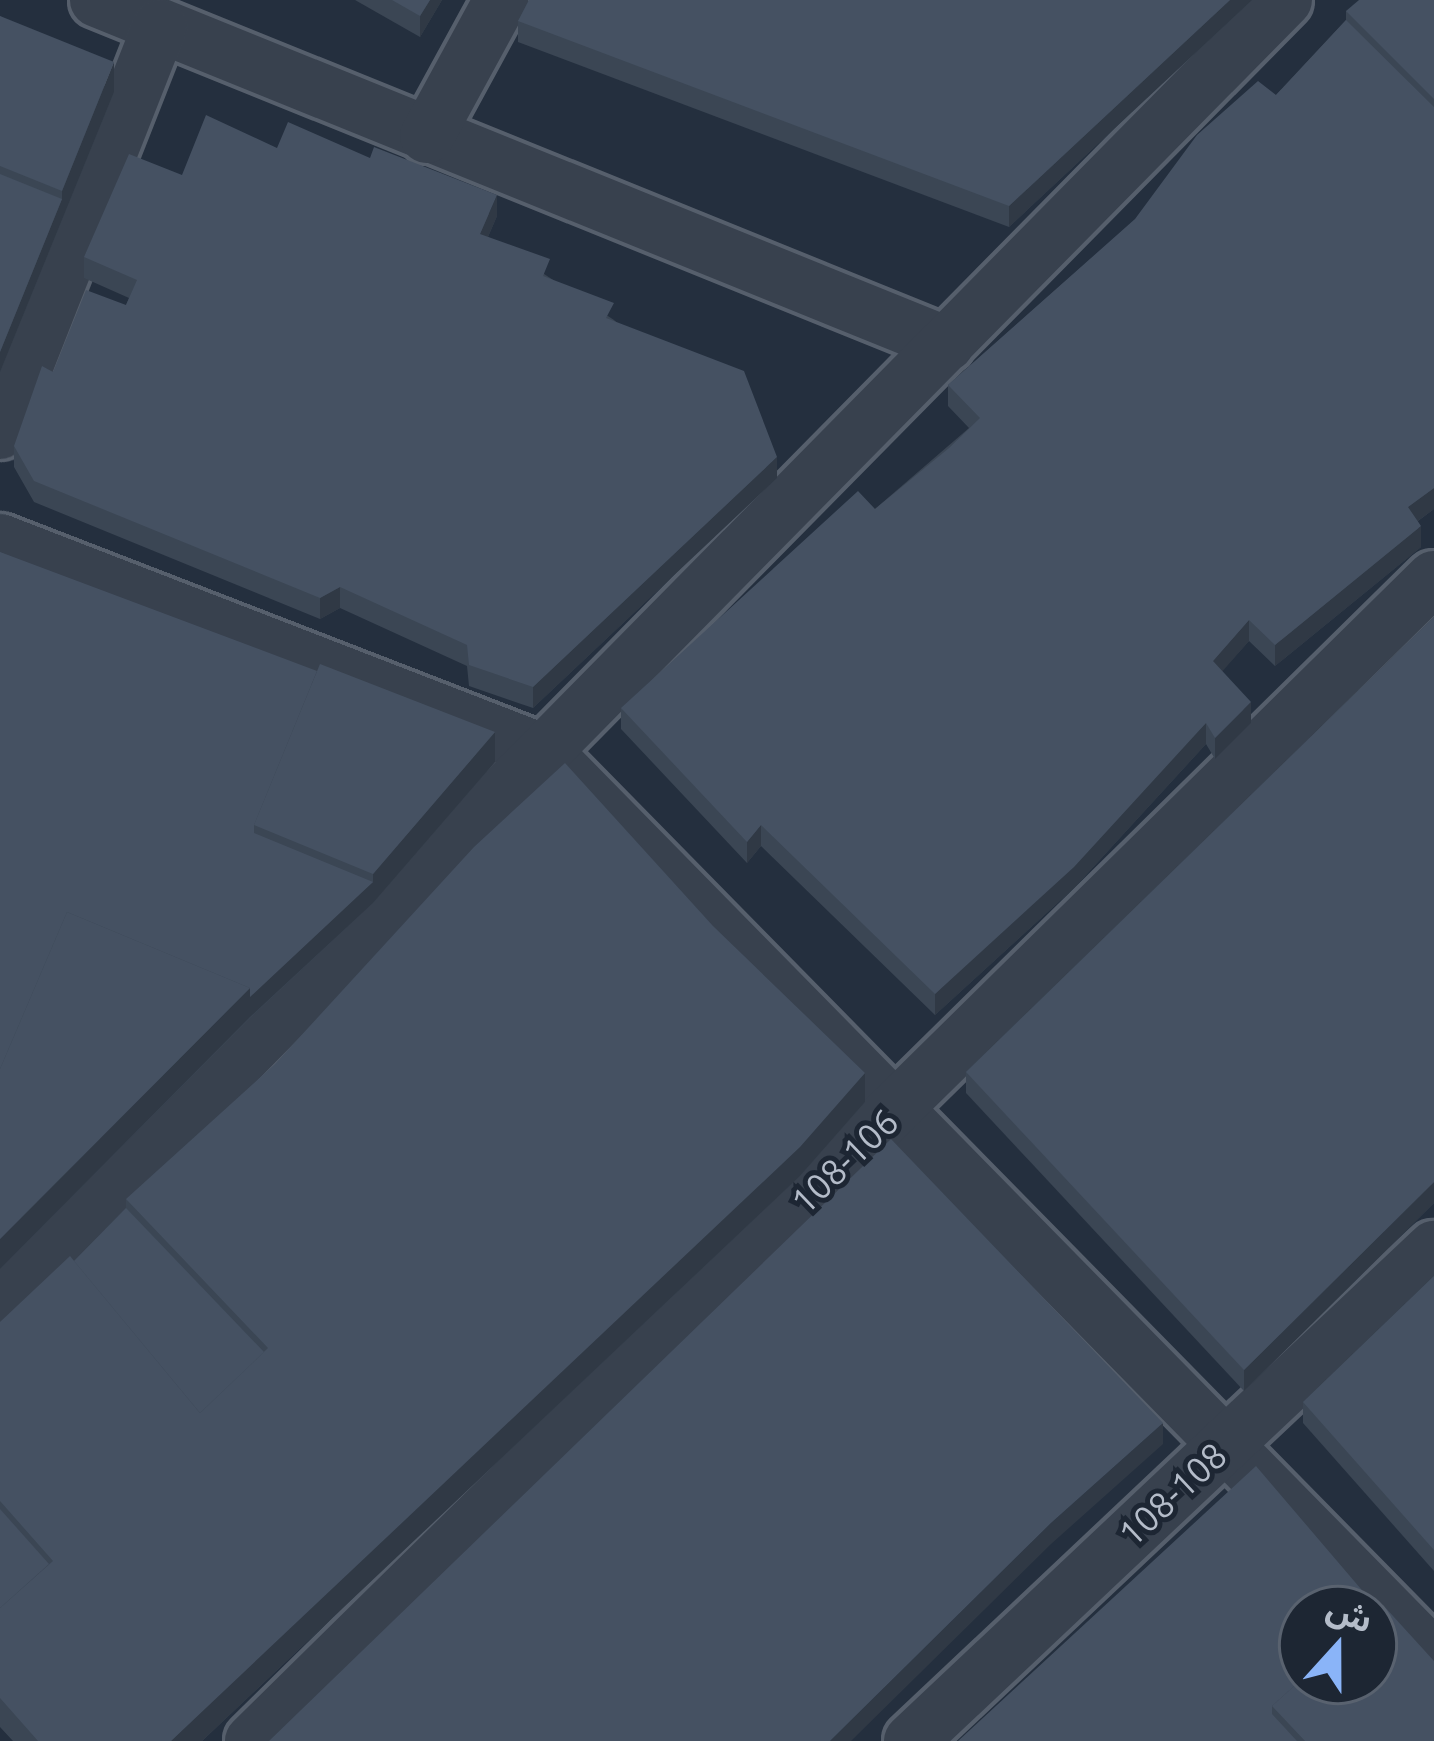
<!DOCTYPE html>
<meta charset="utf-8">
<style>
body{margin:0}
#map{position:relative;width:1434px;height:1741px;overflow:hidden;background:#242f3e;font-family:Ubuntu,"Noto Sans Arabic",sans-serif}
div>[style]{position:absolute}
.roads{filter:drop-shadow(3px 0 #565f6c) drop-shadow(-3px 0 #565f6c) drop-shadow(0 3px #565f6c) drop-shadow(0 -3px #565f6c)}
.street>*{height:54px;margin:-27px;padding:0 27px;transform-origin:27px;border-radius:27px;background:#38414e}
.wall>*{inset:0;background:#3b4654}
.shaded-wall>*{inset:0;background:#303945}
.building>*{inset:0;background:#455162}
span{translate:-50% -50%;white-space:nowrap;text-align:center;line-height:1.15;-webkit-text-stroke:10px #1d2633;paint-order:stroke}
.street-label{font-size:36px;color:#b4bcc9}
.north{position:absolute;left:1278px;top:1585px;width:120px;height:120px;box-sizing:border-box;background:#1d2633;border:3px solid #59626f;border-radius:50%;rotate:21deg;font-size:33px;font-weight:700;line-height:48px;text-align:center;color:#b4bcc9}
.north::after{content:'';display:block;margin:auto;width:42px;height:54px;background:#8ab4f8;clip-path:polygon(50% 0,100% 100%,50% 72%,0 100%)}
</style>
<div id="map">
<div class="roads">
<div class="street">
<div style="left:97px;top:0;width:917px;rotate:22.03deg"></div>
<div style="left:427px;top:136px;width:155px;rotate:-61.4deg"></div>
<div style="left:0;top:432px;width:436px;rotate:-68.5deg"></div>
<div style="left:0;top:541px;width:584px;rotate:21.16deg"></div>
<div style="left:545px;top:752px;width:1269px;rotate:45.51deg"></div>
<div style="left:0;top:1303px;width:1830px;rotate:-45.4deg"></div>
<div style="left:252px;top:1741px;width:1658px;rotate:-44.54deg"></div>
<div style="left:911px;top:1741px;width:719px;rotate:-43.31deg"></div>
</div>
</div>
<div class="wall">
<div style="clip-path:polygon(355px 0,442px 0,420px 37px)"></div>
<div style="clip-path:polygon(529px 0,1252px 0,1009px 227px,518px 42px,518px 21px)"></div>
<div style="clip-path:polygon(1434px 0,1434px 509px,1418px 521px,1421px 547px,1275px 666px,1249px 641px,1222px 671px,1251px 723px,1215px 759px,1206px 744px,1074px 888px,935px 1015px,761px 846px,747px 863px,621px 729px,621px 708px,875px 509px,969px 428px,948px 406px,948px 385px,1276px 95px,1346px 20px,1346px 11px)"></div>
<div style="clip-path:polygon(0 16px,114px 92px,0 372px)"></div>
<div style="clip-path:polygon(277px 148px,497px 216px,488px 237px,614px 320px,777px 478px,533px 708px,469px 686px,467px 666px,340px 608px,320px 619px,34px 502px,14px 467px,14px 446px,53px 372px,126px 305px,129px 298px,84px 278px,84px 257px,182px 175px)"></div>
<div style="clip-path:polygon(0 552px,495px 762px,373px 903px,250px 1018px,0 1269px)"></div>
<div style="clip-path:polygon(1434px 617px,1434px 1203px,1244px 1391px,966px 1093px,966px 1072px)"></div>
<div style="clip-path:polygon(865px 1102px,800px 1176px,202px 1741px,13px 1741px,0 1727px,0 1322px,74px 1261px,126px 1208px,126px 1199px)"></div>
<div style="clip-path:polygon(1434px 1276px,1434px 1571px,1303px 1423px,1303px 1402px)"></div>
<div style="clip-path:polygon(1379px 1609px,1434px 1741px,958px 1741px)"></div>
</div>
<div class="shaded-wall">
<div style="clip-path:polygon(430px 0,442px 0,420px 37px,420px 16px)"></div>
<div style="clip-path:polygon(1230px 0,1252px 0,1009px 227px,1009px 206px)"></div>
<div style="clip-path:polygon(114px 62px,114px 92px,0 372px,0 352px,62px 199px,62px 191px)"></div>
<div style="clip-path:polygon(497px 195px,497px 216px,480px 255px,480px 234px)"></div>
<div style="clip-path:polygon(777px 457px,777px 478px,533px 708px,533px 687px)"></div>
<div style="clip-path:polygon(1434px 488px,1434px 509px,1408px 528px,1408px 507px)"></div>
<div style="clip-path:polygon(1421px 526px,1421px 547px,1275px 666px,1275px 645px)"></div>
<div style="clip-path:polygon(340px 587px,340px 608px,320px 619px,320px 598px)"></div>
<div style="clip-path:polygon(1249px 620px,1249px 641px,1213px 682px,1213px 661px)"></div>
<div style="clip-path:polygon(1251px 702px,1251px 723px,1215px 759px,1215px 738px)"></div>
<div style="clip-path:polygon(1206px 723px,1206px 744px,1074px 888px,935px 1015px,935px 994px)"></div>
<div style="clip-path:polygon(495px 732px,495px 762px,373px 903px,250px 1017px,0 1269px,0 1239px,250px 988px,373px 882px,373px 874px)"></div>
<div style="clip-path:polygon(761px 825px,761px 846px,747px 863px,747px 842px)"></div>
<div style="clip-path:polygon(865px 1073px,865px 1102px,800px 1176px,202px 1741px,171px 1741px)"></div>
<div style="clip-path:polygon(1434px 1182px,1434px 1203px,1244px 1391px,1244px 1370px)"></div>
<div style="clip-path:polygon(1163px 1423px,1163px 1444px,1051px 1544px,851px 1741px,830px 1741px,1051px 1523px)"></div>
</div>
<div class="building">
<div style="clip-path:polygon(392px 0,430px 0,420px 16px)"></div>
<div style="clip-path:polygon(529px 0,1230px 0,1009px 206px,518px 21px)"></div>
<div style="clip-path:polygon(1359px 0,1434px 0,1434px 99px,1346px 11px)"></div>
<div style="clip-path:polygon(0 16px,114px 62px,62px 191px,0 166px)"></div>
<div style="clip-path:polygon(1346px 20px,1434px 107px,1434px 488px,1408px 507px,1421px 526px,1275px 645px,1249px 620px,1213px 661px,1251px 702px,1215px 738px,1206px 723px,1074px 867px,935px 994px,761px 825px,747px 842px,621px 708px,858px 491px,875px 509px,949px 448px,980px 418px,948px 385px,1135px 219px,1197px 135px,1258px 81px,1276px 95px)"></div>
<div style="clip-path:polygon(206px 115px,277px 148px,288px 122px,370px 158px,374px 147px,497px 195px,480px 234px,550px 259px,543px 276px,614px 303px,606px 318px,744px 371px,777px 457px,533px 687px,469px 665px,467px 645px,340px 587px,320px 598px,34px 481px,14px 446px,42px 366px,53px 372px,86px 290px,126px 305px,137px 280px,84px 257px,129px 154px,182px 175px)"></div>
<div style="clip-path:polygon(0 174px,62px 199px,0 352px)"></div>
<div style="clip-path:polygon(0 552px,317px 671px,254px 825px,254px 833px,373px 882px,250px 997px,250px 988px,67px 912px,0 1069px)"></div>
<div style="clip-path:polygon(1434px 617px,1434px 1182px,1244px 1370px,966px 1072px)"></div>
<div style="clip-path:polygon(320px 664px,495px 732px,373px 874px,254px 825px)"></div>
<div style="clip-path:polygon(565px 763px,713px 926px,865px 1073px,800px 1147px,171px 1741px,38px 1741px,0 1698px,0 1608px,53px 1561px,0 1501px,0 1322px,70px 1256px,200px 1413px,268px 1348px,126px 1199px,275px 1064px,474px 847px)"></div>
<div style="clip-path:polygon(67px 912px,250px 988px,0 1239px,0 1069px)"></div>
<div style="clip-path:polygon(891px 1139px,1163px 1423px,1051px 1523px,830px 1741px,269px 1741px)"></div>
<div style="clip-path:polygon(126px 1208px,264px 1352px,200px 1413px,74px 1261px)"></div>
<div style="clip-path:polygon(1434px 1276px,1434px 1550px,1303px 1402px)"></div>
<div style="clip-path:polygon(1256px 1466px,1378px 1609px,1374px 1613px,1374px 1609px,1302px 1609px,1302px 1679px,1272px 1706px,1272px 1714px,1297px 1741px,958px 1741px)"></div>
<div style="clip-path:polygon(0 1509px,49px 1564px,0 1608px)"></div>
<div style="clip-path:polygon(1383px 1605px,1434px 1661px,1434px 1741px,1305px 1741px,1272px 1706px,1302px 1679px,1302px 1681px,1374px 1681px,1374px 1613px)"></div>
</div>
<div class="street-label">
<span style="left:844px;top:1161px;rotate:-44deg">108-106</span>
<span style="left:1172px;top:1494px;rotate:-43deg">108-108</span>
</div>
<div class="north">ش</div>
</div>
